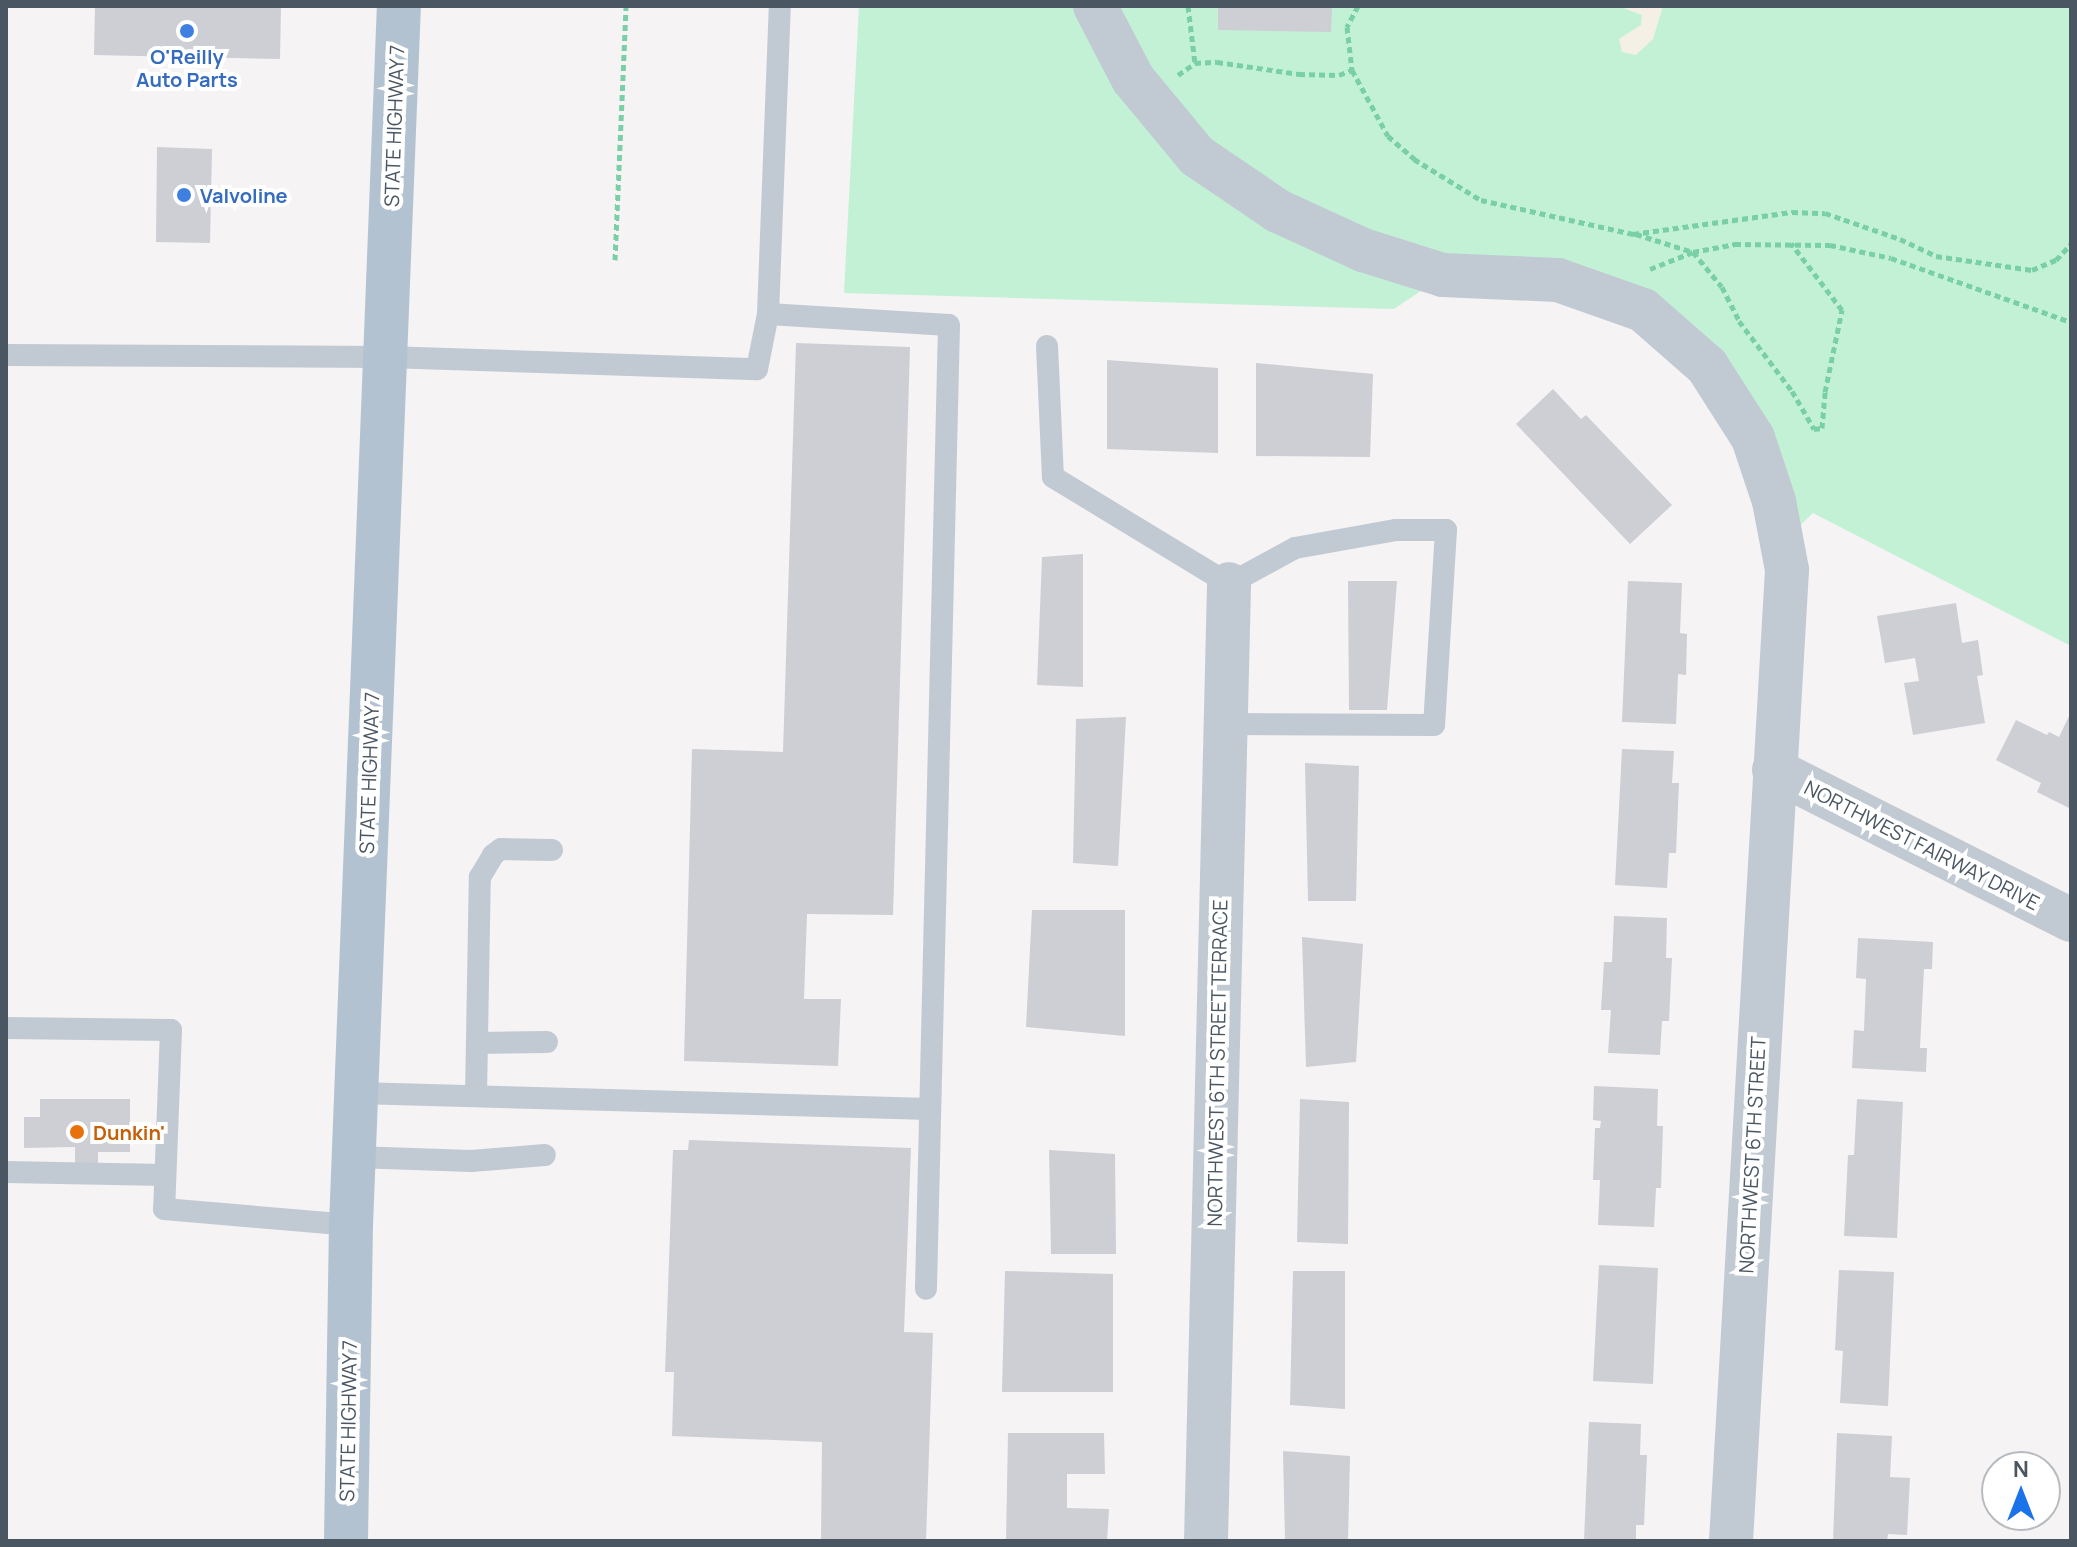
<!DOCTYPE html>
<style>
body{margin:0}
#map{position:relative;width:2077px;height:1547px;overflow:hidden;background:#f5f3f3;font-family:Manrope,sans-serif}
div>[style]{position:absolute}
.green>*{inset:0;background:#c3f1d5}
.sand>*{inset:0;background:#f5f0e5}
.building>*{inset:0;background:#cdcfd5}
.path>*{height:5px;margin-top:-2.5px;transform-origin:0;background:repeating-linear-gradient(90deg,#7ad0a6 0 6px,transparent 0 10px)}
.lane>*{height:22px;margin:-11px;padding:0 11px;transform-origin:11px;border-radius:11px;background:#c1cad2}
.street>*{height:44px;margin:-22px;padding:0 22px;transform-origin:22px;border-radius:22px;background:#c1cad2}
.primary>*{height:44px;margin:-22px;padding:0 22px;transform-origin:22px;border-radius:22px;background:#b3c2d1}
.dots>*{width:22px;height:22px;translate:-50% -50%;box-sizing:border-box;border:4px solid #fff;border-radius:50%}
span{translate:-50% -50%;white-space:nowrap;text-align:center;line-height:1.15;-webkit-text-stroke:8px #fff;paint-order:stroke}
.shop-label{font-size:20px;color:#366cbe;font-weight:700}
.left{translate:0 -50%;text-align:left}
.street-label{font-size:20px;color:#4a5661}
.food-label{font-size:20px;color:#c56008;font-weight:700}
.frame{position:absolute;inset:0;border:8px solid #4a5661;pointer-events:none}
.north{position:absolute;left:1981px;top:1451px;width:80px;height:80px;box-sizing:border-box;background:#fff;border:2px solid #b7bbc0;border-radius:50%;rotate:0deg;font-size:22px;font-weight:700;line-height:32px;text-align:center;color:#4a5661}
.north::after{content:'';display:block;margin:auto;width:28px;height:36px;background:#1a73e8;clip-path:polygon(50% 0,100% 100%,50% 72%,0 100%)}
</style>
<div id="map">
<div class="green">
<div style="clip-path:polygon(859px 6px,2071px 6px,2071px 646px,1813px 513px,1782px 543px,1774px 501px,1643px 310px,1443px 276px,1394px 309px,844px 293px)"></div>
</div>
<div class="sand">
<div style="clip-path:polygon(1618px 6px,1663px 6px,1653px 39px,1636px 55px,1622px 52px,1619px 39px,1641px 25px,1642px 15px)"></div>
</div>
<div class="building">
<div style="clip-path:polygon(95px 6px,281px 6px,280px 59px,94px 55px)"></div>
<div style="clip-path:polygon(1218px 6px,1332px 6px,1331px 32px,1218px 30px)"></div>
<div style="clip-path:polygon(157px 147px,212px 149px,210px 243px,156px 242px)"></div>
<div style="clip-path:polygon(796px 343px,910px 347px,893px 915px,807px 914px,804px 999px,841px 999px,838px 1066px,684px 1061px,692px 749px,783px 752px)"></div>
<div style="clip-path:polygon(1107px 360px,1218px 368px,1218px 453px,1107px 449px)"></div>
<div style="clip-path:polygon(1256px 363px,1373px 374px,1370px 457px,1256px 456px)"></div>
<div style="clip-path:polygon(1553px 389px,1581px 419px,1586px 415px,1672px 505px,1630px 544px,1516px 424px)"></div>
<div style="clip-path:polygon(1083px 554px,1083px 687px,1037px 685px,1042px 557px)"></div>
<div style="clip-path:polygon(1348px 581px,1397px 581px,1387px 710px,1349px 710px)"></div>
<div style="clip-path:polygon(1628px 581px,1682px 583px,1680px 633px,1687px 634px,1686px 675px,1678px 674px,1676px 724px,1622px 722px)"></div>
<div style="clip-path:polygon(1956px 603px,1962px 643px,1978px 640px,1983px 675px,1977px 676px,1985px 723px,1913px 735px,1904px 683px,1919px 681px,1915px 658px,1885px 663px,1877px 616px)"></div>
<div style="clip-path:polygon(2071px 712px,2071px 809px,2037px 792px,2041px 783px,1996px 760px,2016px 720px,2047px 735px,2049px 732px,2059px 737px)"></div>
<div style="clip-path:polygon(1126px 717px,1118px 866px,1073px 863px,1076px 719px)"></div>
<div style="clip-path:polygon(1622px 749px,1674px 751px,1672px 783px,1679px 783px,1676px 853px,1669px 853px,1667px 888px,1615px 885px)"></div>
<div style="clip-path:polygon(1305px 763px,1359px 766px,1356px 901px,1308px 901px)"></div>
<div style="clip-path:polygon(1032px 910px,1125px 910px,1125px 1036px,1026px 1027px)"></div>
<div style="clip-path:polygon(1614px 916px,1667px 918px,1666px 958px,1672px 958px,1669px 1021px,1662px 1021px,1660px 1055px,1608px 1053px,1611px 1010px,1601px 1010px,1604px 962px,1612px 962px)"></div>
<div style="clip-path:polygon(1302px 937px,1363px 944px,1356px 1062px,1306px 1067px)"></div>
<div style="clip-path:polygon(1858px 938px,1933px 942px,1932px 969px,1924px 969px,1920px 1048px,1927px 1048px,1926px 1072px,1852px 1068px,1854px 1030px,1864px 1031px,1866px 979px,1856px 978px)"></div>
<div style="clip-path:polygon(1594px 1086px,1658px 1089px,1657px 1126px,1663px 1126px,1661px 1188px,1656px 1188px,1654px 1227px,1598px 1225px,1600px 1180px,1593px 1180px,1595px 1128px,1600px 1128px,1601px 1121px,1593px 1120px)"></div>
<div style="clip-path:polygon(40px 1099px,130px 1099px,130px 1152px,98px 1152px,98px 1163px,75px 1163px,75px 1147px,24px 1148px,24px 1117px,40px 1117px)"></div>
<div style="clip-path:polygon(1300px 1099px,1349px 1102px,1348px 1244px,1297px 1242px)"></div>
<div style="clip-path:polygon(1857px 1099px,1903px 1102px,1897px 1238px,1844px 1236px,1848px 1155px,1854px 1155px)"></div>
<div style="clip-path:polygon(689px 1140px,911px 1148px,904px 1332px,933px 1333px,926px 1541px,821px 1541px,822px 1442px,672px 1436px,674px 1372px,665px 1372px,673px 1150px,688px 1150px)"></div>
<div style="clip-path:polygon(1049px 1150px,1115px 1154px,1116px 1254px,1051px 1254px)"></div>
<div style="clip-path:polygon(1599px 1265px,1658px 1268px,1653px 1384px,1593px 1381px)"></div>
<div style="clip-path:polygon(1839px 1270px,1894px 1272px,1888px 1406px,1840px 1403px,1843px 1351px,1835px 1350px)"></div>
<div style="clip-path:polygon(1005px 1271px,1113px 1274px,1113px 1392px,1002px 1392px)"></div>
<div style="clip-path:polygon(1293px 1271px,1345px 1271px,1345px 1409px,1290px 1405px)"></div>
<div style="clip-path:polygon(1589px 1422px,1641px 1424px,1640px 1455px,1647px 1455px,1644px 1525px,1636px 1525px,1636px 1541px,1584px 1541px)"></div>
<div style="clip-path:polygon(1008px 1433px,1104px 1433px,1105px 1474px,1067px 1474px,1067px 1508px,1109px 1509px,1107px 1541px,1006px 1541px)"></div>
<div style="clip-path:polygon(1837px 1433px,1892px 1436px,1890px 1477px,1910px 1478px,1907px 1535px,1888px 1534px,1887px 1541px,1833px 1541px)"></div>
<div style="clip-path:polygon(1283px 1451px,1350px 1456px,1348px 1541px,1285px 1541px)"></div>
</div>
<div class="path">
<div style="left:1188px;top:6px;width:57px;rotate:83deg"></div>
<div style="left:1358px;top:6px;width:24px;rotate:118deg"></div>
<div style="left:1347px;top:27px;width:43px;rotate:83.4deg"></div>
<div style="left:1352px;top:70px;width:75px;rotate:61.4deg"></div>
<div style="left:1388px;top:136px;width:35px;rotate:41deg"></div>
<div style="left:1414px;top:159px;width:79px;rotate:31.5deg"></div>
<div style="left:1481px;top:200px;width:156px;rotate:12.6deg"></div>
<div style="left:1633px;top:234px;width:161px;rotate:-7.9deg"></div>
<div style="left:1792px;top:212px;width:33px;rotate:2deg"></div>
<div style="left:1825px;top:213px;width:79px;rotate:19.1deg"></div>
<div style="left:1900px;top:239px;width:40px;rotate:25deg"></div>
<div style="left:1936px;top:256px;width:97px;rotate:8.3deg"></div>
<div style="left:2032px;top:270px;width:26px;rotate:-23deg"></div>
<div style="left:2056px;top:260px;width:22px;rotate:-47deg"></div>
<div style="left:1178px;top:75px;width:21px;rotate:-35deg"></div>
<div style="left:1195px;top:63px;width:22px;rotate:-3deg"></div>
<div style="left:1217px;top:62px;width:83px;rotate:8.3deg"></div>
<div style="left:1299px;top:74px;width:40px;rotate:1.4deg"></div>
<div style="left:1339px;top:75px;width:14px;rotate:-21deg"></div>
<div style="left:1636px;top:234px;width:60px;rotate:17.5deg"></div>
<div style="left:1693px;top:252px;width:45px;rotate:50.4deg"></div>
<div style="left:1722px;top:287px;width:38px;rotate:63deg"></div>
<div style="left:1739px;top:321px;width:88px;rotate:52.9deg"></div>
<div style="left:1792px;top:391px;width:44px;rotate:59.9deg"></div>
<div style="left:1814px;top:429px;width:8px;rotate:-7deg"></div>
<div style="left:1822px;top:428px;width:36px;rotate:-85deg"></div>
<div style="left:1825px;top:392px;width:84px;rotate:-78.3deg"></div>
<div style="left:1842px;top:310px;width:84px;rotate:-127.3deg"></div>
<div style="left:615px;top:260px;width:254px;rotate:-87.5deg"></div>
<div style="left:1650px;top:269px;width:46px;rotate:-21.6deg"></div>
<div style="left:1693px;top:252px;width:43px;rotate:-10.8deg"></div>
<div style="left:1735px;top:244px;width:95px;rotate:0.6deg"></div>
<div style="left:1830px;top:245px;width:62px;rotate:12deg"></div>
<div style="left:1891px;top:258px;width:191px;rotate:19.6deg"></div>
</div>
<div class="lane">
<div style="left:768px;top:314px;width:181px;rotate:3.5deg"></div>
<div style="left:949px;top:325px;width:964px;rotate:91.37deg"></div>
<div style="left:1047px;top:346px;width:131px;rotate:87.4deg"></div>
<div style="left:1053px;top:477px;width:206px;rotate:31.3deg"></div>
<div style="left:1229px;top:584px;width:75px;rotate:-28.6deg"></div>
<div style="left:1295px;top:548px;width:103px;rotate:-10.1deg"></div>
<div style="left:1396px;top:530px;width:50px"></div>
<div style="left:1446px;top:530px;width:195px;rotate:93.5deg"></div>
<div style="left:1434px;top:725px;width:208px;rotate:-179.7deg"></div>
<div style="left:6px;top:355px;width:380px;rotate:0.3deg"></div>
<div style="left:386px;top:357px;width:371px;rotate:1.9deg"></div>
<div style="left:757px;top:369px;width:56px;rotate:-78.7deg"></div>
<div style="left:768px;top:314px;width:308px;rotate:-87.8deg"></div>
<div style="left:6px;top:1028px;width:165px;rotate:0.7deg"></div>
<div style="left:171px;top:1030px;width:179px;rotate:92.2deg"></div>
<div style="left:164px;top:1209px;width:188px;rotate:4.9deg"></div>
<div style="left:477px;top:1043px;width:70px;rotate:-0.8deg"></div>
<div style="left:357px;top:1093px;width:573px;rotate:1.6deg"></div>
<div style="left:476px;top:1096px;width:219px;rotate:-89deg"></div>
<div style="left:480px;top:877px;width:26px;rotate:-59deg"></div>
<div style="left:493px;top:855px;width:10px;rotate:-37deg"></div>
<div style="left:501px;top:849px;width:51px;rotate:1.1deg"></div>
<div style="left:355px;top:1157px;width:116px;rotate:2deg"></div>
<div style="left:471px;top:1161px;width:74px;rotate:-4.6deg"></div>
<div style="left:6px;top:1172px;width:159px;rotate:1.1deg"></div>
</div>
<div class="street">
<div style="left:1095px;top:6px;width:82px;rotate:62.5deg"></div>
<div style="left:1133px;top:79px;width:100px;rotate:50.3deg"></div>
<div style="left:1197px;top:156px;width:98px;rotate:34.2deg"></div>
<div style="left:1278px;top:211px;width:94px;rotate:24.6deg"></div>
<div style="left:1363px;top:250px;width:84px;rotate:17.4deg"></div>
<div style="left:1443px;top:275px;width:115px;rotate:2.5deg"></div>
<div style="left:1558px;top:280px;width:90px;rotate:19.4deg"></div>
<div style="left:1643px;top:310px;width:85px;rotate:41.2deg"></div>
<div style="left:1707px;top:366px;width:85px;rotate:57.4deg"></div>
<div style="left:1753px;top:438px;width:66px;rotate:71.6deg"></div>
<div style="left:1774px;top:501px;width:70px;rotate:79.3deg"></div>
<div style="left:1787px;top:570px;width:973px;rotate:93.3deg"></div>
<div style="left:1774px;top:770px;width:333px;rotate:26.8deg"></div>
<div style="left:1206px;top:1541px;width:957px;rotate:-88.62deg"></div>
</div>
<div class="primary">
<div style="left:346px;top:1541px;width:316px;rotate:-89.1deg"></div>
<div style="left:351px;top:1225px;width:1220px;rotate:-87.75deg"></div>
</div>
<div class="dots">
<div style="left:187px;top:31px;background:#3f7fe0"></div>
<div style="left:184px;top:195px;background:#3f7fe0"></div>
<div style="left:77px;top:1132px;background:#e8710a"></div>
</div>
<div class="shop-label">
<span style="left:187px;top:68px">O'Reilly<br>Auto Parts</span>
<span class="left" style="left:200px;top:195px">Valvoline</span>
</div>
<div class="street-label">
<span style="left:394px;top:126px;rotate:-88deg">STATE HIGHWAY 7</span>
<span style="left:369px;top:773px;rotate:-88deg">STATE HIGHWAY 7</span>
<span style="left:1922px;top:845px;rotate:27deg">NORTHWEST FAIRWAY DRIVE</span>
<span style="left:1217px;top:1063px;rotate:-89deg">NORTHWEST 6TH STREET TERRACE</span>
<span style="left:1752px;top:1155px;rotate:-87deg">NORTHWEST 6TH STREET</span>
<span style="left:348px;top:1421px;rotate:-89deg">STATE HIGHWAY 7</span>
</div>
<div class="food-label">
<span class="left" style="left:93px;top:1132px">Dunkin'</span>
</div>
<div class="frame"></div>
<div class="north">N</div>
</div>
